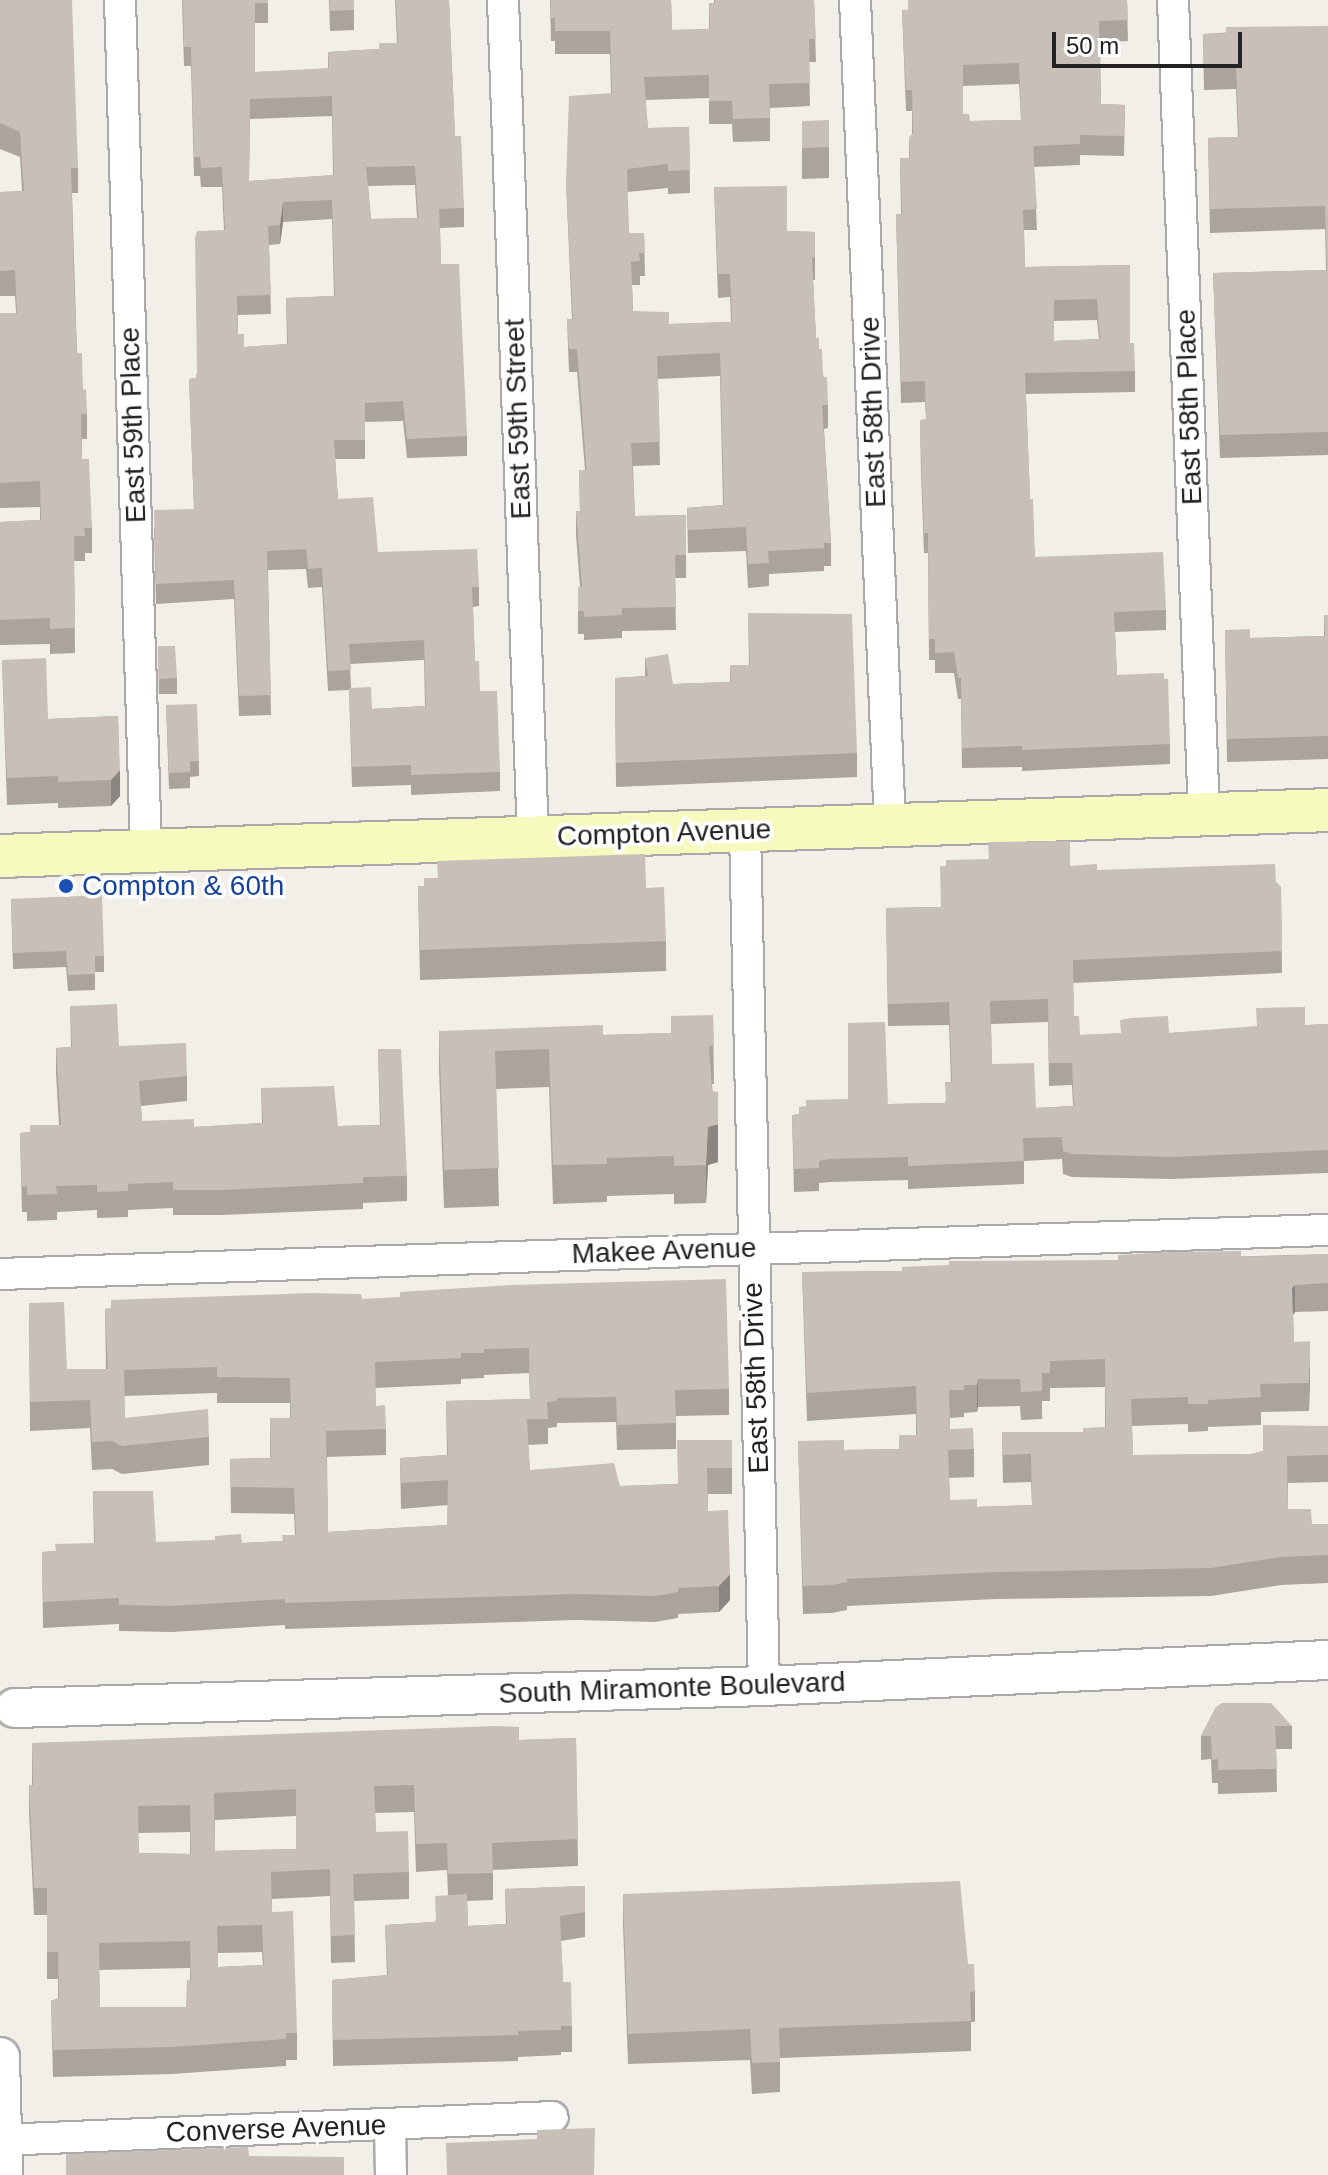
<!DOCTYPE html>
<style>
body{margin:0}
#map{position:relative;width:1328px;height:2175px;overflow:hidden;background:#f2efe9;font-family:Helvetica,sans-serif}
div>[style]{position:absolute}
.roads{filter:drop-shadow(2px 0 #a9a9a9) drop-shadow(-2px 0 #a9a9a9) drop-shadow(0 2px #a9a9a9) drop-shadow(0 -2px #a9a9a9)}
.minor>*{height:30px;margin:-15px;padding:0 15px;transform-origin:15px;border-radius:15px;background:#fff}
.tertiary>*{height:38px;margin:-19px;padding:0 19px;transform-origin:19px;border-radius:19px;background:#fff}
.secondary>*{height:42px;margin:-21px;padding:0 21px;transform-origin:21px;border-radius:21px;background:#f7fabf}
.wall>*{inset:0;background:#aba49e}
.shaded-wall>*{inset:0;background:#8b8681}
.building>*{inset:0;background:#c7bfb8}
.dots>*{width:22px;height:22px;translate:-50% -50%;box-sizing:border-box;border:4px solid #fff;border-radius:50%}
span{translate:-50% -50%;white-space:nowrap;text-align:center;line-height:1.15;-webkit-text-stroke:7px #fff;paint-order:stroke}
.street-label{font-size:28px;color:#222}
.transit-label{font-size:28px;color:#164399}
.left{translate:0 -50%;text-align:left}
.scale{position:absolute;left:1052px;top:32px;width:190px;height:36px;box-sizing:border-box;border:4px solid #222;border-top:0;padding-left:10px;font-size:24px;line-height:28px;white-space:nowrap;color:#222;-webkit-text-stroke:6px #fff;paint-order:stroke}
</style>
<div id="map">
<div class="roads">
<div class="minor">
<div style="left:120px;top:0;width:850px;rotate:88.25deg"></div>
<div style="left:503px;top:0;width:838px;rotate:87.95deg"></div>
<div style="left:855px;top:0;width:826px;rotate:87.57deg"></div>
<div style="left:1173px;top:0;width:815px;rotate:87.82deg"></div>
<div style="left:745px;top:830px;width:856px;rotate:88.73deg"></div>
<div style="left:0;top:1274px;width:1329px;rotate:-1.9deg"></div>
<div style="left:390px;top:2125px;width:50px;rotate:88.9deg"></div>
<div style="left:0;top:2140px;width:553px;rotate:-2.38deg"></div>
</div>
<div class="tertiary">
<div style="left:15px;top:1708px;width:749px;rotate:-1.68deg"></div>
<div style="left:764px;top:1686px;width:565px;rotate:-2.64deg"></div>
<div style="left:0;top:2057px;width:118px;rotate:88.5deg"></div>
</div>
<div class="secondary">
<div style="left:0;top:856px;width:1329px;rotate:-1.98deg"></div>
</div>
</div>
<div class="wall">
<div style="clip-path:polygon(evenodd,0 0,78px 168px,78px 193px,72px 193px,77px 353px,87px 414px,87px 439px,82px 439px,82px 459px,92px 528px,92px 553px,85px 553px,85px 561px,74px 561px,75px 653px,50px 654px,50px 644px,0 645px,0 313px,16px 313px,15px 296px,0 296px,0 192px,22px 191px,20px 157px,0 149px,0 0,40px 507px,40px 520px,0 522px,0 508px,40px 507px)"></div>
<div style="clip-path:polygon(evenodd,182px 0,268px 0,268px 23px,255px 23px,255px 72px,328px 69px,328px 52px,379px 49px,397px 43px,395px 0,449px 0,455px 136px,464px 208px,464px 227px,440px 228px,441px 264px,467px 436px,467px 456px,407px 458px,403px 421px,365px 422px,365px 459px,335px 459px,338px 499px,378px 552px,479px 587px,479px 606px,473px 607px,475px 661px,480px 691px,500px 772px,500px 791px,411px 795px,411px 785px,352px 787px,349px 690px,328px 691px,322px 587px,308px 588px,306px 569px,268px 570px,271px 715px,239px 716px,234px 599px,156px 604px,154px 529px,194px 509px,189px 379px,196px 378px,224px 230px,222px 187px,201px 187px,200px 176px,194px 176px,191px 66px,184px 66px,182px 0,332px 116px,333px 175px,249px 181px,250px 119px,332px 116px,182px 0,415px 185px,417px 218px,371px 219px,368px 186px,415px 185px,182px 0,332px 219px,334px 296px,286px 298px,287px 344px,244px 347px,238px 334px,238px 315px,271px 314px,269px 245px,280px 244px,283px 222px,332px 219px,182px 0,424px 660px,425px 706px,372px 709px,351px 688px,350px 664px,424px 660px)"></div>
<div style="clip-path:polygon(329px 0,354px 0,354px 30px,330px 31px)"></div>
<div style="clip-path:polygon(550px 0,671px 0,672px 30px,709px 29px,709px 3px,714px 3px,714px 0,814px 0,816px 62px,809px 62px,810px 106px,770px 108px,770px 141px,733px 142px,732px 124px,709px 124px,709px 98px,645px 100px,648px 128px,689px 127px,690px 193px,668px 194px,668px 188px,627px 192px,629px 233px,644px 233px,645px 276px,640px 276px,640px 285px,632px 285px,633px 311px,669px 324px,731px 322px,730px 297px,718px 298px,714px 187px,787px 231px,815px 232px,815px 280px,813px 280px,816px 338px,819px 349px,828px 405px,828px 428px,824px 429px,831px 543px,831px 566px,824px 566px,824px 571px,769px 574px,769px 586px,748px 588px,746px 551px,688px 553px,687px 508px,723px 505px,720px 376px,658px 379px,660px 465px,633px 466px,635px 516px,686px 515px,686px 578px,675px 578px,676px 630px,622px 631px,622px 638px,584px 640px,584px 634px,578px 634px,578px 587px,580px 587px,576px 535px,576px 511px,580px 511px,579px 470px,585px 470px,577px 372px,569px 372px,567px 319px,572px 319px,566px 182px,611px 93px,610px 54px,555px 54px,555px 41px,551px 41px)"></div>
<div style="clip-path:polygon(evenodd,1127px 0,1128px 41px,1100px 42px,1101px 104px,1125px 105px,1124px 156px,1080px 155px,1080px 165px,1034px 167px,1037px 230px,1024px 230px,1025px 267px,1130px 265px,1130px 343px,1135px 371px,1135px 392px,1026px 394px,1030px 499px,1035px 557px,1166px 610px,1166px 630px,1115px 632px,1117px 675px,1170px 744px,1170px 764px,1022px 771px,1022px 767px,962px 768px,961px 699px,958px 699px,954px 673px,935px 673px,935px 660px,929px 660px,928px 553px,924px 553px,921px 473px,920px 420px,926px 420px,925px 402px,901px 403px,896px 214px,901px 214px,900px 158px,909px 158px,909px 138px,912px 134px,912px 111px,906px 111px,902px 10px,1127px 0,1019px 84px,1021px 120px,970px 121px,963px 114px,963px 86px,1019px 84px,1127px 0,1097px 320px,1099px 339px,1054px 341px,1054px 321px,1097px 320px)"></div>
<div style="clip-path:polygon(1328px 26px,1328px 455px,1220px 458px,1213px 273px,1326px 270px,1325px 229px,1210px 233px,1208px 138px,1238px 137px,1236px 89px,1204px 90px,1203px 34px)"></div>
<div style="clip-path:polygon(802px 121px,829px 147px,829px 178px,802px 179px)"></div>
<div style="clip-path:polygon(748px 613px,857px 753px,857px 777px,616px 787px,615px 678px,645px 676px,645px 658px,673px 684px,730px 682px,730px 665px,749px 665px)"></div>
<div style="clip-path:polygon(1324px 615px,1328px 615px,1328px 759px,1227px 762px,1225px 630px,1250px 638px,1324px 636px)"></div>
<div style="clip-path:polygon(158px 646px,177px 678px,177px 694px,159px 694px)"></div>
<div style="clip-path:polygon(2px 660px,48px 719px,118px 716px,120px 796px,111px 806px,58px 808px,58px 803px,7px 805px)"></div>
<div style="clip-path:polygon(166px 705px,199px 761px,199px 776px,190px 777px,190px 788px,169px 789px)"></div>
<div style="clip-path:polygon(evenodd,1070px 866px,1097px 870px,1276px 882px,1281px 887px,1282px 973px,1073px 983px,1074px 1016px,1080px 1035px,1169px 1033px,1328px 1024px,1328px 1173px,1172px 1179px,1072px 1177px,1063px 1174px,1062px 1159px,1024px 1161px,1024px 1184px,908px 1189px,908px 1180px,830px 1182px,819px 1183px,819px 1191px,794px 1192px,792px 1115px,888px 1104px,945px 1103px,951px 1082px,949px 1025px,888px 1026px,886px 908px,940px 907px,1070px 866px,1048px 1022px,1049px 1086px,1072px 1085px,1073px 1106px,1036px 1108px,992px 1064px,991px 1024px,1048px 1022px)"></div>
<div style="clip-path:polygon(418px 886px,646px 888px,666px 941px,666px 971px,420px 980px)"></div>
<div style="clip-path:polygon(11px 899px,104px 956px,104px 972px,95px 972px,95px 990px,68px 991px,66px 967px,13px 969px)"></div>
<div style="clip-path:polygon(70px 1006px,119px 1046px,187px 1076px,187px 1101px,141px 1106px,142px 1121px,194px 1127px,262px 1123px,261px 1088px,338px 1126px,380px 1125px,378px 1049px,407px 1176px,407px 1201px,363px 1203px,363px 1209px,222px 1215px,173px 1215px,173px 1208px,128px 1210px,128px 1217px,97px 1218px,97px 1210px,57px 1212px,57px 1220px,27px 1221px,27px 1212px,22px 1212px,20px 1133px,30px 1132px,59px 1125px,56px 1073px,56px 1048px,71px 1047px)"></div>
<div style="clip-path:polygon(713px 1015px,714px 1084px,712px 1084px,718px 1162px,708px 1165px,706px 1203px,674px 1204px,674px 1194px,607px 1196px,607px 1202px,553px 1204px,549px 1087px,496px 1089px,499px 1206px,444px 1208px,439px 1069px,439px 1031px,603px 1035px,671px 1033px)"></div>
<div style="clip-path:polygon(evenodd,1328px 1254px,1328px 1311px,1295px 1312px,1293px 1315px,1294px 1342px,1310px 1369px,1309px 1411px,1261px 1412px,1261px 1425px,1208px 1427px,1208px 1431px,1188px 1432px,1188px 1424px,1132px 1426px,1133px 1455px,1251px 1454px,1263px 1451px,1328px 1426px,1328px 1482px,1288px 1483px,1288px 1509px,1312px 1524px,1328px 1524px,1328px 1583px,1281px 1585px,1211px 1596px,996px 1599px,847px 1606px,847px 1610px,832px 1613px,803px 1614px,798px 1441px,844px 1450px,899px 1449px,916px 1435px,916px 1414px,807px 1421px,802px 1272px,902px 1271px,1118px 1260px,1328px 1254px,1105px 1387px,1105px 1427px,1083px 1432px,1002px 1432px,1003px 1483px,1031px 1482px,1032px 1505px,977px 1507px,950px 1500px,949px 1478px,974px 1477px,974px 1449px,950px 1429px,950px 1418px,964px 1417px,964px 1413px,977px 1412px,978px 1407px,1020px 1406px,1021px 1420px,1042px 1419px,1042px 1401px,1050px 1401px,1050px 1388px,1105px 1387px)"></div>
<div style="clip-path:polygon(evenodd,362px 1299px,729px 1389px,729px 1415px,676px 1416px,676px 1449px,617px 1450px,616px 1422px,557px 1423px,557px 1427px,548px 1428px,548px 1444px,528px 1445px,530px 1470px,620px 1486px,677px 1484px,732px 1440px,732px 1494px,708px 1494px,708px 1511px,730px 1600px,719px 1612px,678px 1614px,678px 1618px,655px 1622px,576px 1620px,285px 1629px,285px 1625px,172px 1632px,119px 1631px,119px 1624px,43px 1628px,42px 1552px,55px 1551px,94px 1543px,93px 1491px,156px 1542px,242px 1543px,282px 1541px,295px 1535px,294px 1514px,231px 1513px,230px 1459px,270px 1458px,270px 1418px,290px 1418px,290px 1403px,217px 1403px,217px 1393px,124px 1396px,125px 1418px,209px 1437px,209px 1465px,122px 1474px,112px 1469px,92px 1470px,90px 1428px,30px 1431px,29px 1303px,67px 1369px,106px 1369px,105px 1309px,362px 1299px,529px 1373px,530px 1399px,446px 1401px,447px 1455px,400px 1458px,401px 1509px,448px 1505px,447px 1525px,328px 1532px,327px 1457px,386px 1455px,386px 1429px,376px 1406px,375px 1388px,461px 1384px,461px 1379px,484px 1378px,484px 1375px,529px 1373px)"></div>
<div style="clip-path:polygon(1216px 1707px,1292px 1726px,1292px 1749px,1276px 1749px,1277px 1792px,1218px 1794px,1218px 1783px,1212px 1783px,1211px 1759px,1201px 1760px,1201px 1736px)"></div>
<div style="clip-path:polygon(evenodd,576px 1738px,578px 1866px,493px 1870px,493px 1900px,467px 1901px,468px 1926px,506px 1924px,505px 1889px,585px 1886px,585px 1937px,561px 1941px,563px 1982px,572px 2026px,572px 2052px,561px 2052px,561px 2055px,518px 2057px,518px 2061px,333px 2066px,332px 1980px,387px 1975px,385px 1925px,435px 1922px,448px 1895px,447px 1870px,416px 1872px,414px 1812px,375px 1813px,376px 1832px,409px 1872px,409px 1899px,354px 1901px,355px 1962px,331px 1963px,330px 1896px,272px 1899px,272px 1912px,297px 2033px,297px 2060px,286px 2060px,286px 2066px,172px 2074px,53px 2077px,51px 2001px,58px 1998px,58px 1979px,47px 1979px,47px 1915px,34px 1915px,29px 1812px,29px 1785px,32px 1785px,32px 1743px,519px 1740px,576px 1738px,296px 1816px,296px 1849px,215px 1851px,215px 1820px,296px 1816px,576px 1738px,190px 1832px,190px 1854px,139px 1853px,138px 1833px,190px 1832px,576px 1738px,262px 1952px,263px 1965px,218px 1967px,218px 1953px,262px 1952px,576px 1738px,190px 1968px,190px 1980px,186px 2007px,100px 2007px,99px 1970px,190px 1968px)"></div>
<div style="clip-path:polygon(623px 1894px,968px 1964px,975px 1991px,975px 2022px,971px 2022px,971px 2051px,780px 2058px,780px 2092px,752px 2094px,750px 2060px,628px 2064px,623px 1924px)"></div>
</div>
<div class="shaded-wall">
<div style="clip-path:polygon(283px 202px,283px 222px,280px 244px,280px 225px)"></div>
<div style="clip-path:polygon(120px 770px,120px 796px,111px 806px,111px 780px)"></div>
<div style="clip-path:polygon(718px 1124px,718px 1162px,708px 1165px,706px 1203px,706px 1165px,708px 1127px)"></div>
<div style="clip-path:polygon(1295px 1285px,1295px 1312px,1292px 1316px,1292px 1288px)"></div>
<div style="clip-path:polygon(1310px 1341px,1310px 1369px,1309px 1411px,1309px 1383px)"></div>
<div style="clip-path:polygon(978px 1379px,978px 1407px,977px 1412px,977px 1385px)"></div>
<div style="clip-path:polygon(730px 1574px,730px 1600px,719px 1612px,719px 1586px)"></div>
</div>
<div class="building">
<div style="clip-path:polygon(0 0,72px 0,78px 168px,71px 168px,74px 280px,77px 353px,82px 353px,83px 390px,86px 389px,87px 414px,81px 414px,82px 459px,89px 459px,92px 528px,84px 528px,85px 536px,74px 536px,75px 628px,50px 629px,50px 618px,0 620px,0 522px,41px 520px,40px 481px,0 483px,0 313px,17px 313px,15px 270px,0 271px,0 192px,24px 191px,20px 132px,0 123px)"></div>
<div style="clip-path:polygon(evenodd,183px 0,268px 0,268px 3px,255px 3px,255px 72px,329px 68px,328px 52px,379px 49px,379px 43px,398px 43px,396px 0,449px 0,455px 136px,461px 136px,464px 208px,439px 209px,441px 264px,459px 264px,467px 436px,407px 439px,403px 401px,365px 403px,365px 440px,334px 440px,338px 499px,373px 497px,378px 552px,477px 549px,479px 587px,472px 587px,475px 661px,479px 661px,480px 691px,497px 691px,500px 772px,411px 775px,411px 765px,352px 767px,349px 688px,371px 687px,372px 709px,426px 706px,424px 640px,349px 644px,351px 670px,328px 671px,322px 568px,308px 569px,306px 549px,267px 551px,271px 695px,239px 696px,234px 580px,156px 584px,154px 510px,194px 509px,189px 379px,196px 378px,197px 371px,195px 238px,197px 231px,225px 230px,222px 167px,201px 168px,200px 157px,194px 157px,191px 47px,184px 47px,183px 0,332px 96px,334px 175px,249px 181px,250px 99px,332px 96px,183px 0,415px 166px,418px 218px,371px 219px,366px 167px,415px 166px,183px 0,332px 200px,335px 296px,286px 298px,288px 344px,244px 347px,244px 334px,238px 334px,237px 296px,271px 295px,268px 226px,280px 225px,283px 202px,332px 200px)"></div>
<div style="clip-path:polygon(330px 0,354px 0,354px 10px,330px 11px)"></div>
<div style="clip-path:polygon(551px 0,671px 0,672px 30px,710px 29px,709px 3px,715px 3px,715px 0,814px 0,816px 39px,809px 39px,810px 83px,769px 84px,770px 118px,733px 119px,732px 101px,709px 101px,709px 75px,644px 77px,648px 128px,689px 127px,690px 170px,668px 171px,668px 164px,627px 169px,629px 233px,644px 233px,645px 253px,639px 253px,640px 261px,631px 262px,633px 311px,669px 312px,669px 324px,732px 322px,730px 274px,718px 274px,714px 187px,787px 186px,787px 231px,815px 232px,815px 257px,812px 257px,816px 338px,819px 337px,819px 349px,822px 349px,823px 377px,827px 377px,828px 405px,822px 405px,831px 543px,824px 543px,824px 548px,768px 551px,769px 563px,748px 564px,746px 527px,688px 530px,687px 508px,724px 505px,720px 353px,657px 356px,660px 442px,631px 443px,635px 516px,686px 515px,686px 555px,675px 555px,676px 607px,622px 608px,622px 615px,584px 617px,584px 611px,578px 611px,578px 587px,582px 587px,576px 511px,580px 511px,579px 470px,586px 470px,586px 462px,577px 349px,569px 349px,567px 319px,573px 319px,566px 182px,569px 96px,612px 93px,610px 31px,555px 31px,555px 18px,551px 18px)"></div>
<div style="clip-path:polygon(evenodd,908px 0,1127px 0,1128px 20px,1099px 21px,1101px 104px,1125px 105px,1124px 136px,1080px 135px,1080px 144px,1033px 146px,1037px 209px,1023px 210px,1025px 267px,1130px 265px,1130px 343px,1134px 343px,1135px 371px,1025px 373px,1030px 499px,1033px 499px,1035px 557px,1163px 552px,1166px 610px,1114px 612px,1117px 675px,1164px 673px,1164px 679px,1168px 679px,1170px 744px,1022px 750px,1022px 746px,962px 748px,961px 678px,958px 678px,954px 652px,935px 653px,935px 639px,929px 639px,928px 533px,924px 533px,921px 453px,920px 420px,926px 419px,925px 381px,901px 382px,896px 214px,902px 214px,900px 158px,910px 158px,909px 138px,913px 133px,912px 90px,906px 90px,902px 10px,908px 10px,908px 0,1019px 63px,1021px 120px,970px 121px,969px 114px,963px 114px,963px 65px,1019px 63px,908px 0,1097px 299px,1100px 339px,1054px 341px,1054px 300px,1097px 299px)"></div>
<div style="clip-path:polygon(1328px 26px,1328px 432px,1220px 435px,1213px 273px,1327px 270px,1325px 206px,1210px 209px,1208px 138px,1239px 137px,1236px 66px,1204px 67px,1203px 34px,1226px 33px,1226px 27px)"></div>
<div style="clip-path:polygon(829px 120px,829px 147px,802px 148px,802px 121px)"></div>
<div style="clip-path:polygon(748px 613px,852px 614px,857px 753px,616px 763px,615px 678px,648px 676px,645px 658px,668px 654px,673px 684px,731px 682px,730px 665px,750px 665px)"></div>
<div style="clip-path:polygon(1324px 615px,1328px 615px,1328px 736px,1227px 739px,1225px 630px,1250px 629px,1250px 638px,1325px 636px)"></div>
<div style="clip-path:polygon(158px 646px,175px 646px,177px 678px,159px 679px)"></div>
<div style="clip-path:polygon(46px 658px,48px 719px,118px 716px,120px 770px,111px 780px,58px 782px,58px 776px,7px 778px,2px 660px)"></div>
<div style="clip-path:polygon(197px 704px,199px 761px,190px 761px,190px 772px,169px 773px,166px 705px)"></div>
<div style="clip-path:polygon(evenodd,1070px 841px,1070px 866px,1097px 864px,1097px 870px,1275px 864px,1276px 882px,1281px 887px,1282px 951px,1073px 960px,1074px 1016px,1079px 1016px,1080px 1035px,1121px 1033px,1120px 1020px,1131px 1018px,1168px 1016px,1169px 1033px,1257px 1026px,1256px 1008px,1305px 1007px,1305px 1025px,1328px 1024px,1328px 1150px,1172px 1157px,1072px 1154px,1063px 1151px,1062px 1137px,1023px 1138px,1024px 1161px,908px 1166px,908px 1157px,830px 1159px,819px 1161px,819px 1168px,794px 1169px,792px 1115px,799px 1115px,799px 1107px,806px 1106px,806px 1100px,848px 1099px,848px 1023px,885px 1022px,888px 1104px,946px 1103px,945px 1082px,952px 1082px,949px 1002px,888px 1004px,886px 908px,941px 907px,940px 866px,946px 866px,946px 860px,989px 859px,988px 842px,1070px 841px,1048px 999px,1049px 1063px,1072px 1063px,1074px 1106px,1036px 1108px,1034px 1063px,992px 1064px,990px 1001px,1048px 999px)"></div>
<div style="clip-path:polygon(645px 854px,646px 888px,664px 887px,666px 941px,420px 950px,418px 886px,424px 886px,424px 878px,438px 878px,437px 861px)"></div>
<div style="clip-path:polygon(102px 895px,104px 956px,95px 956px,95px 974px,68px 975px,66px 951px,13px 953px,11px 899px)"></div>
<div style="clip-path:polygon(117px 1004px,119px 1046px,186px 1043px,187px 1076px,139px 1081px,142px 1121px,194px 1119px,194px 1127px,263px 1123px,261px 1088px,334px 1086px,338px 1126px,381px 1125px,378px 1049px,401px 1049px,407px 1176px,363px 1177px,363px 1183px,222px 1190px,173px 1190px,173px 1182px,128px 1184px,128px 1191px,97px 1192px,97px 1185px,56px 1186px,57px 1194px,27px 1195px,27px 1186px,22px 1187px,20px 1133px,30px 1132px,30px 1125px,61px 1125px,56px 1048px,72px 1047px,70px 1006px)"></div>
<div style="clip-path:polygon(713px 1015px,714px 1046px,709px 1046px,712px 1091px,718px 1092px,718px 1124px,708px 1127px,706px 1165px,674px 1166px,674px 1156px,607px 1158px,607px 1164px,553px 1165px,549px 1049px,495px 1051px,499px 1168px,444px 1170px,439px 1031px,603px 1025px,603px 1035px,671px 1033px,671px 1016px)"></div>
<div style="clip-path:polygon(evenodd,1241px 1251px,1241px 1257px,1328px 1254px,1328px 1283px,1295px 1285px,1292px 1288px,1294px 1342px,1310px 1341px,1309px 1383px,1260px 1384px,1261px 1397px,1208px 1400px,1208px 1404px,1188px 1404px,1188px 1397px,1131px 1399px,1133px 1455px,1251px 1454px,1263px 1451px,1263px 1425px,1328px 1426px,1328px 1455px,1287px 1456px,1288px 1509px,1311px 1509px,1312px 1524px,1328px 1524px,1328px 1555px,1281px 1557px,1211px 1568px,996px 1572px,847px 1579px,847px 1582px,832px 1585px,803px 1586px,798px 1441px,844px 1440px,844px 1450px,899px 1449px,899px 1435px,917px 1435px,916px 1386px,807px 1393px,802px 1272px,902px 1271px,902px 1267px,949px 1265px,949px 1261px,1118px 1260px,1118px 1255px,1170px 1252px,1241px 1251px,1105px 1359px,1106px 1427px,1083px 1428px,1083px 1432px,1002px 1432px,1003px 1455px,1031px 1454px,1032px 1505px,977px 1507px,977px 1499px,950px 1500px,948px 1450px,974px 1449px,973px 1428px,950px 1429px,949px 1390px,964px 1390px,964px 1385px,977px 1385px,978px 1379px,1020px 1379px,1021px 1392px,1042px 1391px,1042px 1373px,1050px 1373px,1050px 1361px,1105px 1359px)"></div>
<div style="clip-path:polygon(evenodd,726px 1279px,729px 1389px,675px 1390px,676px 1423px,617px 1425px,616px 1397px,557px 1398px,557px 1401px,547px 1402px,548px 1419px,527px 1419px,530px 1470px,614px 1463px,620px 1486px,678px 1484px,677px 1440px,732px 1440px,732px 1468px,707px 1468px,708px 1511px,728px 1510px,730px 1574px,719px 1586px,678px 1588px,678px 1592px,655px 1596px,576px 1594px,285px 1603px,285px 1599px,172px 1606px,119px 1605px,119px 1598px,43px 1602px,42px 1552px,56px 1551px,55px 1544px,95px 1543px,93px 1491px,153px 1491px,156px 1542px,215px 1540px,215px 1536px,241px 1534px,242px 1543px,283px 1541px,282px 1535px,296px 1535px,294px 1488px,231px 1487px,230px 1459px,271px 1458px,270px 1418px,291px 1418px,290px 1378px,217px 1377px,217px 1367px,124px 1370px,124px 1369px,108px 1369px,105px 1309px,111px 1308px,111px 1300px,310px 1293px,361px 1294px,362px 1299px,400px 1297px,400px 1292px,512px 1285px,726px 1279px,529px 1348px,530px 1399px,446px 1401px,448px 1455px,400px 1458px,401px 1483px,448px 1480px,447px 1525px,328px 1532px,326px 1431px,386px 1429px,385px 1405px,376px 1406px,375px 1362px,461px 1358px,461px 1353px,484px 1353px,484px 1349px,529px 1348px)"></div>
<div style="clip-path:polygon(64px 1302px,67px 1369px,124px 1369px,125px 1418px,208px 1409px,209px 1437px,122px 1446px,112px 1441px,92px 1442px,90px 1400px,30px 1402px,29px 1303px)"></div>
<div style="clip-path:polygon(1222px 1703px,1271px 1703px,1292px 1726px,1275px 1726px,1277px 1769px,1218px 1770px,1218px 1759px,1212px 1760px,1211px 1736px,1201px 1736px,1216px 1707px)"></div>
<div style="clip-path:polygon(evenodd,496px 1726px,519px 1727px,519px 1740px,576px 1738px,578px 1839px,492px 1843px,493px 1873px,448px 1874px,447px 1843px,416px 1844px,414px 1785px,374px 1786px,376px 1832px,408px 1831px,409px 1872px,353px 1874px,355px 1935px,331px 1936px,330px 1869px,271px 1872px,272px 1912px,293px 1911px,297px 2033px,286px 2033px,286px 2039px,172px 2047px,53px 2050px,51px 2001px,59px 1998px,58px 1952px,47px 1952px,47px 1888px,34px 1888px,29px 1785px,33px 1785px,32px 1743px,496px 1726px,296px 1789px,296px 1849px,215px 1851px,214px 1793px,296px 1789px,496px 1726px,190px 1805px,191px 1854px,139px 1853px,138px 1806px,190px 1805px,496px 1726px,262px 1925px,264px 1965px,218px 1967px,217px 1926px,262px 1925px,496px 1726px,190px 1941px,191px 1980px,187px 1980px,186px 2007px,100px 2007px,99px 1943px,190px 1941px)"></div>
<div style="clip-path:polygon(960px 1881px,968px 1964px,974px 1964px,975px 1991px,970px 1992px,971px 2021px,779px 2028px,780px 2062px,752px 2063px,750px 2029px,628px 2034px,623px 1894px)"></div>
<div style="clip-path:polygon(585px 1886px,585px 1912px,560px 1916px,563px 1982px,571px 1982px,572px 2026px,561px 2026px,561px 2030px,518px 2031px,518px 2035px,333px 2040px,332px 1980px,388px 1975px,385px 1925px,436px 1922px,435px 1896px,467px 1894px,468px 1926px,507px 1924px,505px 1889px)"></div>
<div style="clip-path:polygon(595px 2128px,594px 2175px,447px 2175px,446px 2143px,537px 2139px,537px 2130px)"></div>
<div style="clip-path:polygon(248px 2147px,249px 2156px,344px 2157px,344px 2175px,66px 2175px,66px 2154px)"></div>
</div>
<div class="dots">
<div style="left:66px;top:886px;background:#1a4fb4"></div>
</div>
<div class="street-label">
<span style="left:1189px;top:407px;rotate:-92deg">East 58th Place</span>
<span style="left:873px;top:412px;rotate:-92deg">East 58th Drive</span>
<span style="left:518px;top:419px;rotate:-92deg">East 59th Street</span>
<span style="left:133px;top:425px;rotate:-92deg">East 59th Place</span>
<span style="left:664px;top:833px;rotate:-2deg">Compton Avenue</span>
<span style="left:664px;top:1251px;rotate:-2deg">Makee Avenue</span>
<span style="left:756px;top:1378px;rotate:-92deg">East 58th Drive</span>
<span style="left:672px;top:1688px;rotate:-2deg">South Miramonte Boulevard</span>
<span style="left:276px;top:2129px;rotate:-2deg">Converse Avenue</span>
</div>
<div class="transit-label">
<span class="left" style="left:82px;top:886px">Compton &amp; 60th</span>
</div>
<div class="scale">50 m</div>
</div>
